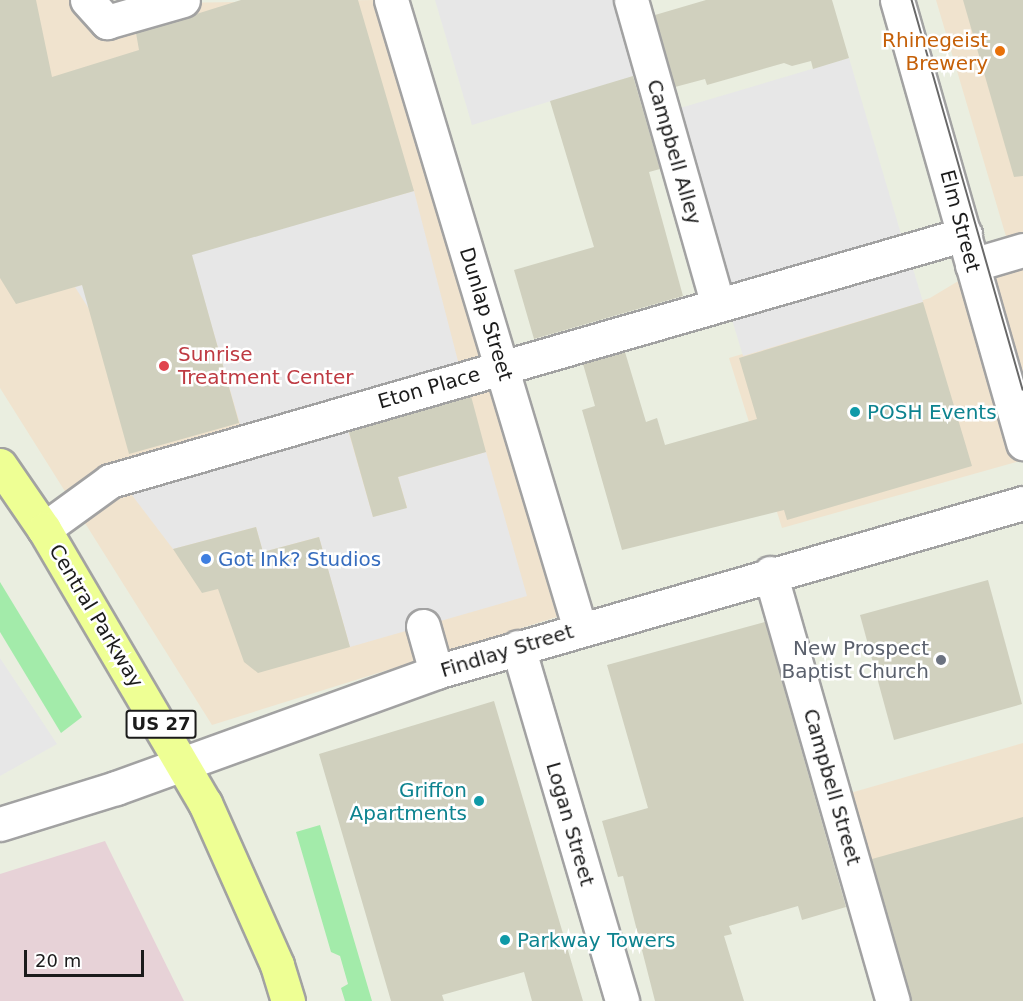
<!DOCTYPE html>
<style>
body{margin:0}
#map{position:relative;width:1023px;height:1001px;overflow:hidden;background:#eaeee0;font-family:"DejaVu Sans",sans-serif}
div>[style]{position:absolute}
.commercial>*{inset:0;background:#f0e3ce}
.industrial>*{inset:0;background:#e7d2d7}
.grass>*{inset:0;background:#a3ebaa}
.parking>*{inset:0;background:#e7e7e7}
.building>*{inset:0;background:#d0d0be}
.roads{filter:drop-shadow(2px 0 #a2a2a2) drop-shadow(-2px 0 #a2a2a2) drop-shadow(0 2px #a2a2a2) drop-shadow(0 -2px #a2a2a2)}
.minor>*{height:33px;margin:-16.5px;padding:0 16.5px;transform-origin:16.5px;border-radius:16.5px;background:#fff}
.major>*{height:33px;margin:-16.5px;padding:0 16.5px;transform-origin:16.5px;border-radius:16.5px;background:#eeff94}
.tram>*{height:1.5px;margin:-0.75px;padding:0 0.75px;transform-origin:0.75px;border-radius:0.75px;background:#696969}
.dots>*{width:16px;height:16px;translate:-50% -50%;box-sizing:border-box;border:3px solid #fff;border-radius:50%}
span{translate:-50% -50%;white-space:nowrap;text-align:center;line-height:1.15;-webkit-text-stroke:5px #fff;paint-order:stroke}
.shield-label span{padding:2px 4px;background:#fff;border:2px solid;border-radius:4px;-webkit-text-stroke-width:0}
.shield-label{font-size:18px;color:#1b1b1b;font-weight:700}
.food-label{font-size:20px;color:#c56008}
.right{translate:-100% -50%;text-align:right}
.street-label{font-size:20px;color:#1b1b1b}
.health-label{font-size:20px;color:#be3a42}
.left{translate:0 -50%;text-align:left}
.culture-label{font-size:20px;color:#0d838f}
.shop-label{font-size:20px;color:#366cbe}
.worship-label{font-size:20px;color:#5b616d}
.scale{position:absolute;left:24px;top:950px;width:120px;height:27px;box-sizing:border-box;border:3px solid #1b1b1b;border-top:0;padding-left:8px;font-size:18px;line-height:21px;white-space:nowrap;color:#1b1b1b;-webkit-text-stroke:4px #fff;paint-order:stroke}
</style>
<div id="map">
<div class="commercial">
<div style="clip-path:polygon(0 0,101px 0,102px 4px,375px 0,557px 617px,212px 725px,0 388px)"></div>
<div style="clip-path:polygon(936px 0,1023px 0,1023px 460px,782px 528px,729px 358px,930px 298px,1010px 250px)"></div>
<div style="clip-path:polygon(1023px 743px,1023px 1001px,906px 1001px,847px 794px)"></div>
</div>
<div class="industrial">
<div style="clip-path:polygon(105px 841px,184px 1001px,0 1001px,0 874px)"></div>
</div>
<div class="grass">
<div style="clip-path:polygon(0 582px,82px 717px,61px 733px,0 632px)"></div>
<div style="clip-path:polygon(320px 825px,372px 1001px,345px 1001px,341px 988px,348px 984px,340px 956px,331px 952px,296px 832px)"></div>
</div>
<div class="parking">
<div style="clip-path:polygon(435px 0,622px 0,644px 73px,472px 125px)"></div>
<div style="clip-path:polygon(849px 58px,901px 234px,721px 286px,670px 111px)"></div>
<div style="clip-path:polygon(414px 191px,459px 365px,241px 428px,198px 278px,89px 309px,75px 287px)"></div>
<div style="clip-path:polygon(907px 249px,923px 302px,743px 356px,727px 303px)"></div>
<div style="clip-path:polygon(346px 423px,373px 517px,407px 507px,398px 477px,486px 452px,527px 596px,350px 647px,319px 537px,263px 552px,256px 527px,173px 549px,125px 486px)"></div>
<div style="clip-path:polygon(0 658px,57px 744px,0 776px)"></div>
</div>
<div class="building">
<div style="clip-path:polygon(0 0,36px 0,52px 77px,139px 50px,136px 33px,241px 0,358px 0,414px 191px,192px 255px,239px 423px,129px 454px,82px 285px,16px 304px,0 278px)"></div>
<div style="clip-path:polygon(706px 0,832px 0,849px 58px,813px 69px,811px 61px,792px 66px,784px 63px,707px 85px,705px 79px,675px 87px,655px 15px)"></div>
<div style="clip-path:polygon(963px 0,1023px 0,1023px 176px,1014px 177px)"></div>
<div style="clip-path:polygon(633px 76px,660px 169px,649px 172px,683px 296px,534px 339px,514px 270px,594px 247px,550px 101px)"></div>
<div style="clip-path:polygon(923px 302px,972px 466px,787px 520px,784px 510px,622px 550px,582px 410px,595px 406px,583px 364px,625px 352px,646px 422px,657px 418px,665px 445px,757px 419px,739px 358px)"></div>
<div style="clip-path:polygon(471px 396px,486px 452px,398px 477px,407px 508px,373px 517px,349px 432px)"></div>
<div style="clip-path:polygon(256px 527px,263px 552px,319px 537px,350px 647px,258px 673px,244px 662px,218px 589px,202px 593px,173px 549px)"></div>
<div style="clip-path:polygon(988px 580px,1022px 704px,894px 740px,860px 615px)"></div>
<div style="clip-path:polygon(765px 622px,846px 907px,802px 920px,798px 906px,729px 926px,732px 934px,724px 936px,744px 1001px,655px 1001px,623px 876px,618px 877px,602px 821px,648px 808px,607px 665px)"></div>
<div style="clip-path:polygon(494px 701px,583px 1001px,532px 1001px,524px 972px,442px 995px,444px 1001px,391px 1001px,319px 754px)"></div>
<div style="clip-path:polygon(1023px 817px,1023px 1001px,911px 1001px,872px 859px)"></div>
</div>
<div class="roads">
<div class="minor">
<div style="left:87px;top:0;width:30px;rotate:48deg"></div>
<div style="left:107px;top:22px;width:79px;rotate:-16.1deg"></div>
<div style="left:391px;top:0;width:657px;rotate:73.28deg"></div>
<div style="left:631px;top:0;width:317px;rotate:74.1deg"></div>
<div style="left:897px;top:0;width:461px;rotate:74.1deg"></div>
<div style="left:972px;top:265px;width:53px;rotate:-16.4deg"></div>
<div style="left:44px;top:529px;width:82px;rotate:-36deg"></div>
<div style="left:110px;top:481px;width:890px;rotate:-16.11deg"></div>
<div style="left:770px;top:573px;width:445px;rotate:74deg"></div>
<div style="left:423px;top:626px;width:48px;rotate:74.2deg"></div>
<div style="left:518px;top:647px;width:369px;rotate:73.6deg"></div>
<div style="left:0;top:824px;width:121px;rotate:-17.2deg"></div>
<div style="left:116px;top:788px;width:340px;rotate:-19.9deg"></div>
<div style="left:436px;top:672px;width:611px;rotate:-16.06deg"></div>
</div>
<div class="major">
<div style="left:0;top:465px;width:78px;rotate:55.5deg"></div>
<div style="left:44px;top:529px;width:318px;rotate:59.6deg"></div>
<div style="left:205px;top:803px;width:177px;rotate:66deg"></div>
<div style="left:277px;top:965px;width:38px;rotate:73deg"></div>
</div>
</div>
<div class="tram">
<div style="left:912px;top:0;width:405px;rotate:74.1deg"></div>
</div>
<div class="dots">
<div style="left:1000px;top:51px;background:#e8710a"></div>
<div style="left:164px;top:366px;background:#e0444e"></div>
<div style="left:855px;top:412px;background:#0f9aa8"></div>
<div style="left:206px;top:559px;background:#3f7fe0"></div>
<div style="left:941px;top:660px;background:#6b7280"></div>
<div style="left:479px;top:801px;background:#0f9aa8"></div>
<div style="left:505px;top:940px;background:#0f9aa8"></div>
</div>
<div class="shield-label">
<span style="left:161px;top:724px">US 27</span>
</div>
<div class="food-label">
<span class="right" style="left:988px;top:52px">Rhinegeist<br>Brewery</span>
</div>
<div class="street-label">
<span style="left:674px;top:152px;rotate:74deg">Campbell Alley</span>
<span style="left:960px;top:221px;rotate:75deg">Elm Street</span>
<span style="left:486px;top:314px;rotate:73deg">Dunlap Street</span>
<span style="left:429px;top:388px;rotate:-16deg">Eton Place</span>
<span style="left:96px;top:616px;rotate:59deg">Central Parkway</span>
<span style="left:507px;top:651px;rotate:-17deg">Findlay Street</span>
<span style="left:832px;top:787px;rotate:74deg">Campbell Street</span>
<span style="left:570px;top:824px;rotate:74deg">Logan Street</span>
</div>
<div class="health-label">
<span class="left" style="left:178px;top:366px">Sunrise<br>Treatment Center</span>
</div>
<div class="culture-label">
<span class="left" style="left:867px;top:412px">POSH Events</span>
<span class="right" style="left:467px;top:802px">Griffon<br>Apartments</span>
<span class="left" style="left:517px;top:940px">Parkway Towers</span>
</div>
<div class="shop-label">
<span class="left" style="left:218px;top:559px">Got Ink? Studios</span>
</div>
<div class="worship-label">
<span class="right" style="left:929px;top:660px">New Prospect<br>Baptist Church</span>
</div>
<div class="scale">20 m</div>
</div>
